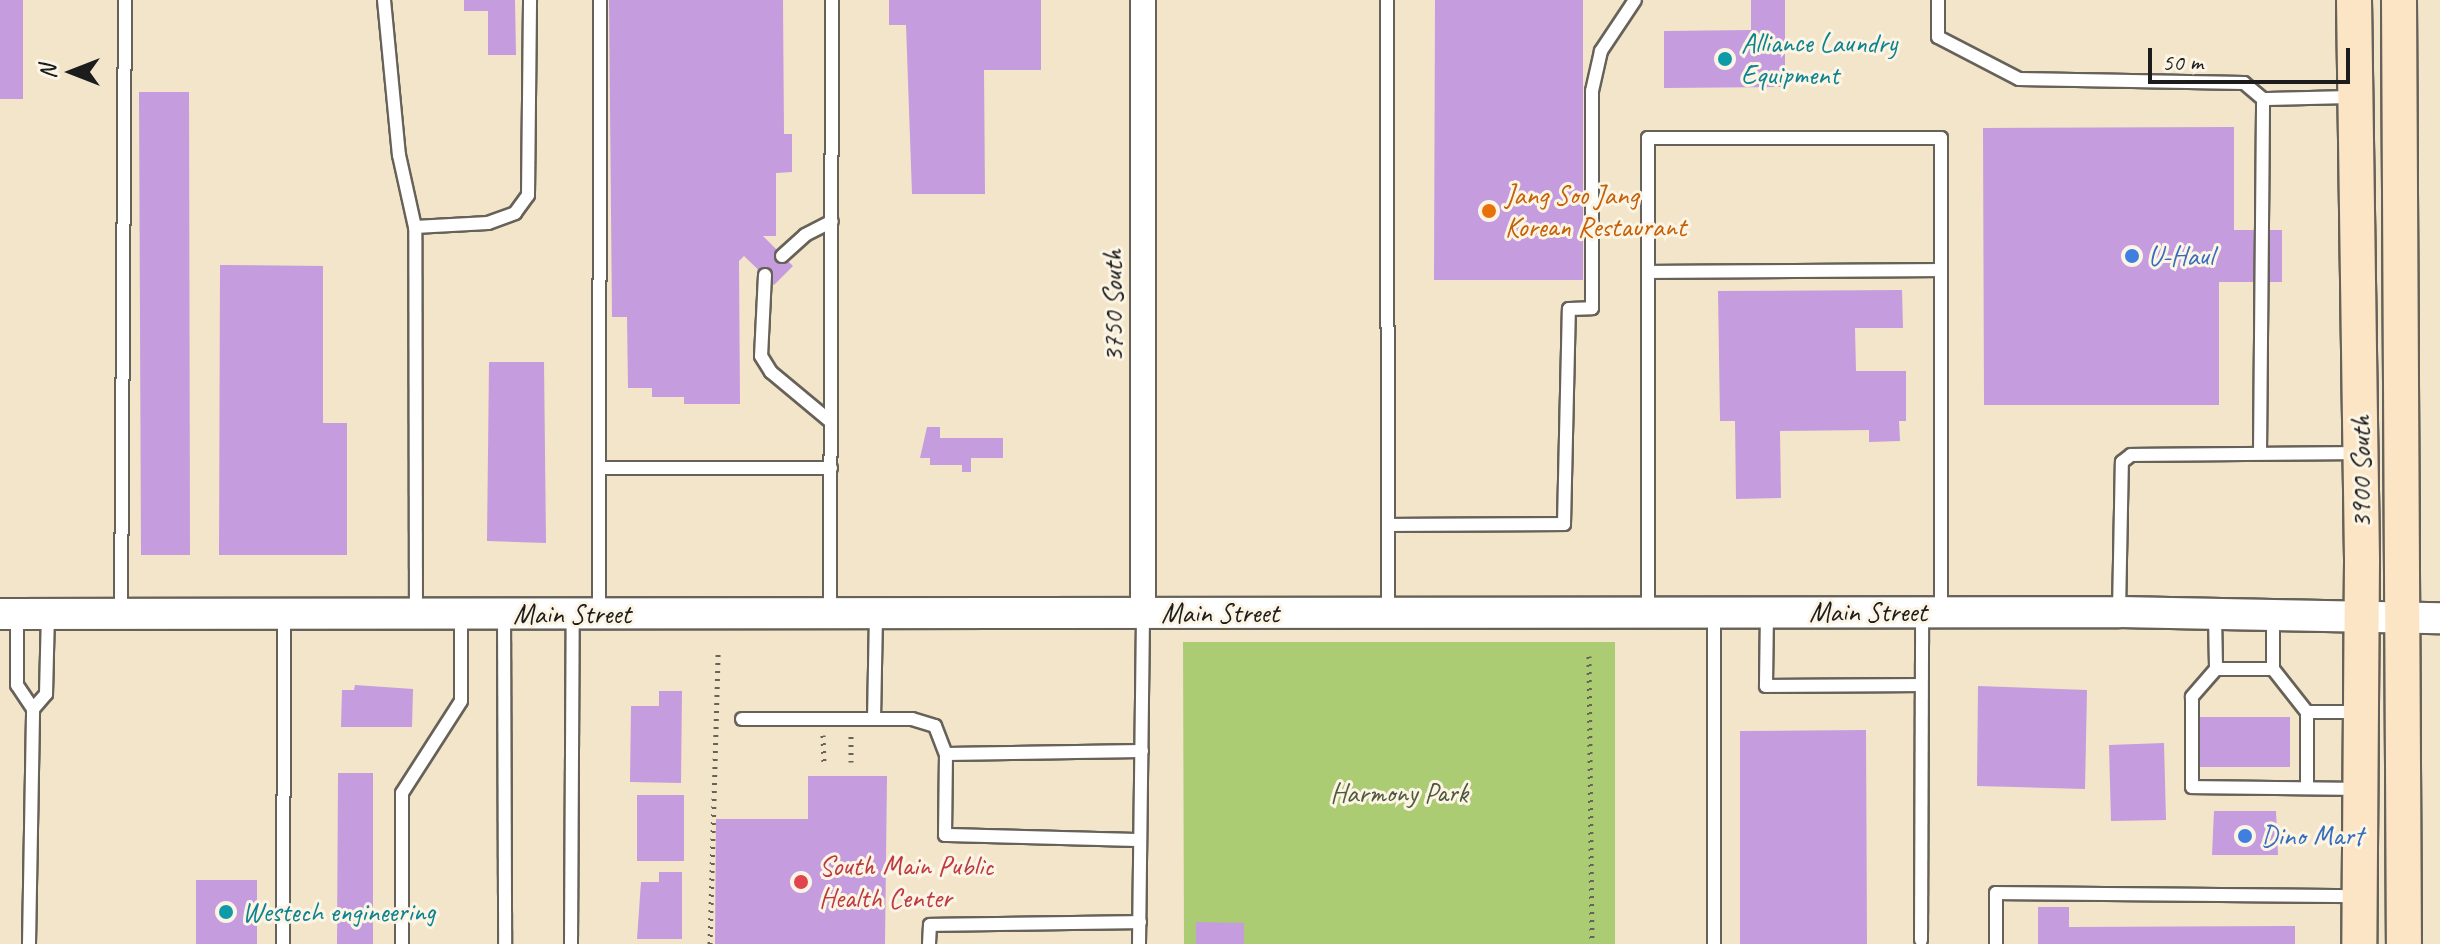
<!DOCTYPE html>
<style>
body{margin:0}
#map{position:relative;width:2440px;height:944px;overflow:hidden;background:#f3e5c9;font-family:Caveat,sans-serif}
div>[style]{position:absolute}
.green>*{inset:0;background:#accc74}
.building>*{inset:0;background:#c59cdd}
.path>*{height:5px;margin-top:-2.5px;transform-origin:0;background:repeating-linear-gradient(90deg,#676259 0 2px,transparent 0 8px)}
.roads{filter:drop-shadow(2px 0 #676259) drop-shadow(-2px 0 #676259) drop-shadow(0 2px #676259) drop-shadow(0 -2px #676259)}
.service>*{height:12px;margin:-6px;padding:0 6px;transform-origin:6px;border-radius:6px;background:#fff}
.minor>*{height:24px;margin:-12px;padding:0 12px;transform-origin:12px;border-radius:12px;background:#fff}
.tertiary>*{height:30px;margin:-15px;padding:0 15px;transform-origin:15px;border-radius:15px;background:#fff}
.secondary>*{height:34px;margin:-17px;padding:0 17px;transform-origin:17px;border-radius:17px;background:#fce5c4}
.dots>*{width:22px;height:22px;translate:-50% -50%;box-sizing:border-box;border:4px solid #fcf5e5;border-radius:50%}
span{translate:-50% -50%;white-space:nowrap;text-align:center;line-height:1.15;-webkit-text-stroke:6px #fcf5e5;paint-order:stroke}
.culture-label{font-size:28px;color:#0d838f}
.left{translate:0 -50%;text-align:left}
.food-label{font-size:28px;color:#c56008}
.shop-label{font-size:28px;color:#366cbe}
.street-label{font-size:28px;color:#1c1c1c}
.park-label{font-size:28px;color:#4e5a3b}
.health-label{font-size:28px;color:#be3a42}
.north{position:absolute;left:32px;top:32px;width:80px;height:80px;-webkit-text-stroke:6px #fcf5e5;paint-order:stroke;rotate:270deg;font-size:22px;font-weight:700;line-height:32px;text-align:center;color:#1c1c1c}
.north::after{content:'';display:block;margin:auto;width:28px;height:36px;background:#1c1c1c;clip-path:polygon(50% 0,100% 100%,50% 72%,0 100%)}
.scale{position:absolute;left:2148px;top:48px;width:202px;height:36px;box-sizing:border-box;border:4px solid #1c1c1c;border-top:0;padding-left:10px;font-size:24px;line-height:28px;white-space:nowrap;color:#1c1c1c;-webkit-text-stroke:6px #fcf5e5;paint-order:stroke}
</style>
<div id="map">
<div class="green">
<div style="clip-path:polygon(1183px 642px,1615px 642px,1615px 944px,1184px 944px)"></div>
</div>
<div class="building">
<div style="clip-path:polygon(0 0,23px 0,23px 99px,0 99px)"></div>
<div style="clip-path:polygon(464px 0,515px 0,516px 55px,488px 55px,488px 11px,464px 11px)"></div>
<div style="clip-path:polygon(609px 0,783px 0,784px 134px,792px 134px,792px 172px,776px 173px,776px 236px,763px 236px,793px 266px,774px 285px,744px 256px,739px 261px,740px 404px,684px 404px,684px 397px,652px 397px,652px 388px,628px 388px,627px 317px,612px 317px)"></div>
<div style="clip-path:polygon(889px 0,1041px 0,1041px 70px,984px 70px,985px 194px,912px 194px,906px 25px,889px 25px)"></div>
<div style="clip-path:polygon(1435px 0,1583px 0,1583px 280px,1434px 280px)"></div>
<div style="clip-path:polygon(1751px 0,1785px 0,1785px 87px,1664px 88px,1664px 31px,1751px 30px)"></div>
<div style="clip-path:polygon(139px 92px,189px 92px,190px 555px,141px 555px)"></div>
<div style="clip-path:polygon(2234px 127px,2234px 230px,2282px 230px,2282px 282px,2219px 282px,2219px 405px,1984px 405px,1983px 128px)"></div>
<div style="clip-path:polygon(220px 265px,323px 266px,323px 423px,347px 423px,347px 555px,219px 555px)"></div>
<div style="clip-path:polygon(1902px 290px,1903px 328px,1855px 328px,1856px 371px,1906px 371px,1906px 421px,1899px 421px,1900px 441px,1869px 442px,1869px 430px,1780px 431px,1781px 498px,1736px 499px,1735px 421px,1720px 421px,1718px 291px)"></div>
<div style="clip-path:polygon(489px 362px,544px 362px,546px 543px,487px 541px)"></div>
<div style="clip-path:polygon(927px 427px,940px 427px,940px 438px,1003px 438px,1003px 458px,971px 458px,971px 472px,962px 472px,962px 465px,930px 465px,930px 458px,920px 458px)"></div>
<div style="clip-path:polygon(355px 685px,413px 689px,412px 727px,341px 727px,342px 690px,354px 690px)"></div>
<div style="clip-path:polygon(1978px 686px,2087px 690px,2085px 789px,1977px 786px)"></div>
<div style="clip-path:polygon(659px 691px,682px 691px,681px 783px,630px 782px,631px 706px,659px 706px)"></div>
<div style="clip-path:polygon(2198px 717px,2290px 717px,2290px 767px,2198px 767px)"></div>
<div style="clip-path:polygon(1866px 730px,1867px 944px,1740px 944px,1740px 731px)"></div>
<div style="clip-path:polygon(2164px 743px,2166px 820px,2111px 821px,2109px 745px)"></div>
<div style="clip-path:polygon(338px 773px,373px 773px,373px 944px,337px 944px)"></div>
<div style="clip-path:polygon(808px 776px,887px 776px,885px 944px,715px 944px,716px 819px,808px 819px)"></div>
<div style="clip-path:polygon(637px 795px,684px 795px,684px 861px,637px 861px)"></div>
<div style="clip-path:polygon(2214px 811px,2276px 811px,2278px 855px,2212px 855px)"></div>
<div style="clip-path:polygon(659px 872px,682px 872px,682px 939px,637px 939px,641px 882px,659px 882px)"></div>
<div style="clip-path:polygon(196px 880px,257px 880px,257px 944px,196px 944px)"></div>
<div style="clip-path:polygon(2038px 907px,2069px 907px,2069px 927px,2295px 926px,2295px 944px,2038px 944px)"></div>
<div style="clip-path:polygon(1196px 922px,1244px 923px,1244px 944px,1196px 944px)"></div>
</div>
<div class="path">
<div style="left:1589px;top:656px;width:288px;rotate:89.4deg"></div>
<div style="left:823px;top:735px;width:27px;rotate:88deg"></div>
<div style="left:851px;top:762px;width:27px;rotate:-90deg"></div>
<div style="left:710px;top:944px;width:291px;rotate:-88.4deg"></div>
</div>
<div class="roads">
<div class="service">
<div style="left:384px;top:0;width:156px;rotate:84.5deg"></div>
<div style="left:399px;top:155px;width:74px;rotate:77.5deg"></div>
<div style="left:1387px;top:0;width:613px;rotate:89.91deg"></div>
<div style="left:1938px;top:0;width:37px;rotate:90deg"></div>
<div style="left:1938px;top:37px;width:91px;rotate:27.4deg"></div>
<div style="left:2019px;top:79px;width:225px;rotate:1deg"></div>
<div style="left:2244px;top:83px;width:25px;rotate:40deg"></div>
<div style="left:782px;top:256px;width:31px;rotate:-42deg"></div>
<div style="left:805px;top:235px;width:30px;rotate:-27deg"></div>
<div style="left:1648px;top:272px;width:293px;rotate:-0.4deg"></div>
<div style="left:765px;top:275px;width:81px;rotate:92.8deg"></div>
<div style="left:761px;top:356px;width:19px;rotate:58deg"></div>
<div style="left:771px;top:372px;width:78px;rotate:39.8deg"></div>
<div style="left:2260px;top:453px;width:354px;rotate:-89.5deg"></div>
<div style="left:2263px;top:99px;width:91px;rotate:-1.3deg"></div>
<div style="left:600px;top:468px;width:231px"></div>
<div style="left:1388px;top:525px;width:176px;rotate:-0.3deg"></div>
<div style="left:1564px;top:524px;width:215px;rotate:-88.7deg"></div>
<div style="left:1569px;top:309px;width:23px;rotate:-2deg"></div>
<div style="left:1592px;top:308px;width:217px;rotate:-90deg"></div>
<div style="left:1592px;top:91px;width:41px;rotate:-77.3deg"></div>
<div style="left:1601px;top:51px;width:61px;rotate:-56.3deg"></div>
<div style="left:1648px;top:612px;width:474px;rotate:-90deg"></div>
<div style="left:1648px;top:138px;width:293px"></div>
<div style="left:1941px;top:138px;width:474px;rotate:90deg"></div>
<div style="left:1767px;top:612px;width:74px;rotate:90.8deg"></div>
<div style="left:1766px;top:686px;width:155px;rotate:-0.4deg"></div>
<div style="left:2119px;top:612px;width:150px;rotate:-88.9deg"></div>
<div style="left:2122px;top:462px;width:11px;rotate:-38deg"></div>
<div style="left:2131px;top:455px;width:228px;rotate:-0.5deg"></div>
<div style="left:17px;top:613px;width:72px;rotate:90deg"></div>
<div style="left:17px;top:685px;width:29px;rotate:56deg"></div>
<div style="left:830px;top:613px;width:613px;rotate:-89.81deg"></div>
<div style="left:121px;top:614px;width:614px;rotate:-89.63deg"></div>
<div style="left:416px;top:614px;width:387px;rotate:-90.1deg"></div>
<div style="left:415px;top:227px;width:73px;rotate:-3.1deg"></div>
<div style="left:488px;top:223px;width:29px;rotate:-20deg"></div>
<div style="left:515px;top:213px;width:22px;rotate:-54deg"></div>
<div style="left:528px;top:195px;width:195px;rotate:-89.4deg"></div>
<div style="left:504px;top:614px;width:330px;rotate:89.8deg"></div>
<div style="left:599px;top:614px;width:614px;rotate:-89.91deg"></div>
<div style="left:2273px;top:614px;width:55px;rotate:90deg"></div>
<div style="left:2273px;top:669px;width:55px;rotate:51.7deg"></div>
<div style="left:2307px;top:712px;width:51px"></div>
<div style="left:2215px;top:615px;width:54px;rotate:88.9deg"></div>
<div style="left:2216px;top:669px;width:37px;rotate:131deg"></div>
<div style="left:2192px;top:697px;width:90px;rotate:90deg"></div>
<div style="left:2192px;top:787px;width:167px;rotate:0.7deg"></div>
<div style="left:2216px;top:669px;width:57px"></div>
<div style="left:2307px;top:712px;width:76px;rotate:90deg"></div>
<div style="left:742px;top:719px;width:170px"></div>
<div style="left:912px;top:719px;width:24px;rotate:17deg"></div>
<div style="left:935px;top:726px;width:30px;rotate:69deg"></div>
<div style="left:946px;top:754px;width:196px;rotate:-0.9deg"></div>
<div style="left:874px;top:719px;width:106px;rotate:-88.9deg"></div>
<div style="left:946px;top:754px;width:81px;rotate:90.7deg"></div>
<div style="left:945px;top:835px;width:195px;rotate:1.5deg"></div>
<div style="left:1921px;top:940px;width:328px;rotate:-89.8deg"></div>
<div style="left:29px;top:944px;width:235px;rotate:-89deg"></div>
<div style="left:33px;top:709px;width:20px;rotate:-49deg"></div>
<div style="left:46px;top:694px;width:80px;rotate:-88.6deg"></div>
<div style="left:283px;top:944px;width:330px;rotate:-89.8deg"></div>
<div style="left:402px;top:944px;width:151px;rotate:-90deg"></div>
<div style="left:402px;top:793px;width:109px;rotate:-57.3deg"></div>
<div style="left:461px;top:701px;width:87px;rotate:-90deg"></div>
<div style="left:571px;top:944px;width:329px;rotate:-89.7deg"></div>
<div style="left:929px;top:944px;width:19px;rotate:-87deg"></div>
<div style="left:930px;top:925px;width:210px;rotate:-0.8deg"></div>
<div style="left:1139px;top:944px;width:331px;rotate:-89.3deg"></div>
<div style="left:1714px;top:944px;width:332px;rotate:-90deg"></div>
<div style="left:1996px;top:944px;width:51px;rotate:-90deg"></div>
<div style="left:1996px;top:893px;width:362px;rotate:0.5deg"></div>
</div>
<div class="minor">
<div style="left:1143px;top:0;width:613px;rotate:90deg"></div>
</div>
<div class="tertiary">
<div style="left:0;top:614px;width:2119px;rotate:-0.05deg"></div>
<div style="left:2119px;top:612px;width:321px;rotate:1.1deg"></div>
</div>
<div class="secondary">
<div style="left:2354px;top:0;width:562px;rotate:89.18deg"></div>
<div style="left:2362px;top:562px;width:382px;rotate:90.4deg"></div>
<div style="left:2399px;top:0;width:944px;rotate:89.7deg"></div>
</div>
</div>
<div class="dots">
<div style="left:1725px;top:59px;background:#0f9aa8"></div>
<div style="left:1489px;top:211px;background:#e8710a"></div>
<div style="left:2132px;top:256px;background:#3f7fe0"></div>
<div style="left:2245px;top:836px;background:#3f7fe0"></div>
<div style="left:801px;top:882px;background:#e0444e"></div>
<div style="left:226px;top:912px;background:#0f9aa8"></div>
</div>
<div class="culture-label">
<span class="left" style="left:1741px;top:59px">Alliance Laundry<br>Equipment</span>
<span class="left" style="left:242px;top:912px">Westech engineering</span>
</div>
<div class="food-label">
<span class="left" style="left:1505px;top:211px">Jang Soo Jang<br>Korean Restaurant</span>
</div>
<div class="shop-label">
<span class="left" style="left:2148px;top:256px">U-Haul</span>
<span class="left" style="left:2261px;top:836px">Dino Mart</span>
</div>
<div class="street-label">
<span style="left:1113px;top:306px;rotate:-90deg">3750 South</span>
<span style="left:2361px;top:472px;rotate:-90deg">3900 South</span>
<span style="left:1868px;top:612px">Main Street</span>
<span style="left:1220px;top:613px">Main Street</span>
<span style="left:572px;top:614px">Main Street</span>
</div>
<div class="park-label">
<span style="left:1399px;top:793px">Harmony Park</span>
</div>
<div class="health-label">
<span class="left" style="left:819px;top:882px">South Main Public<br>Health Center</span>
</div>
<div class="north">N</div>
<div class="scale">50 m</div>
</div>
